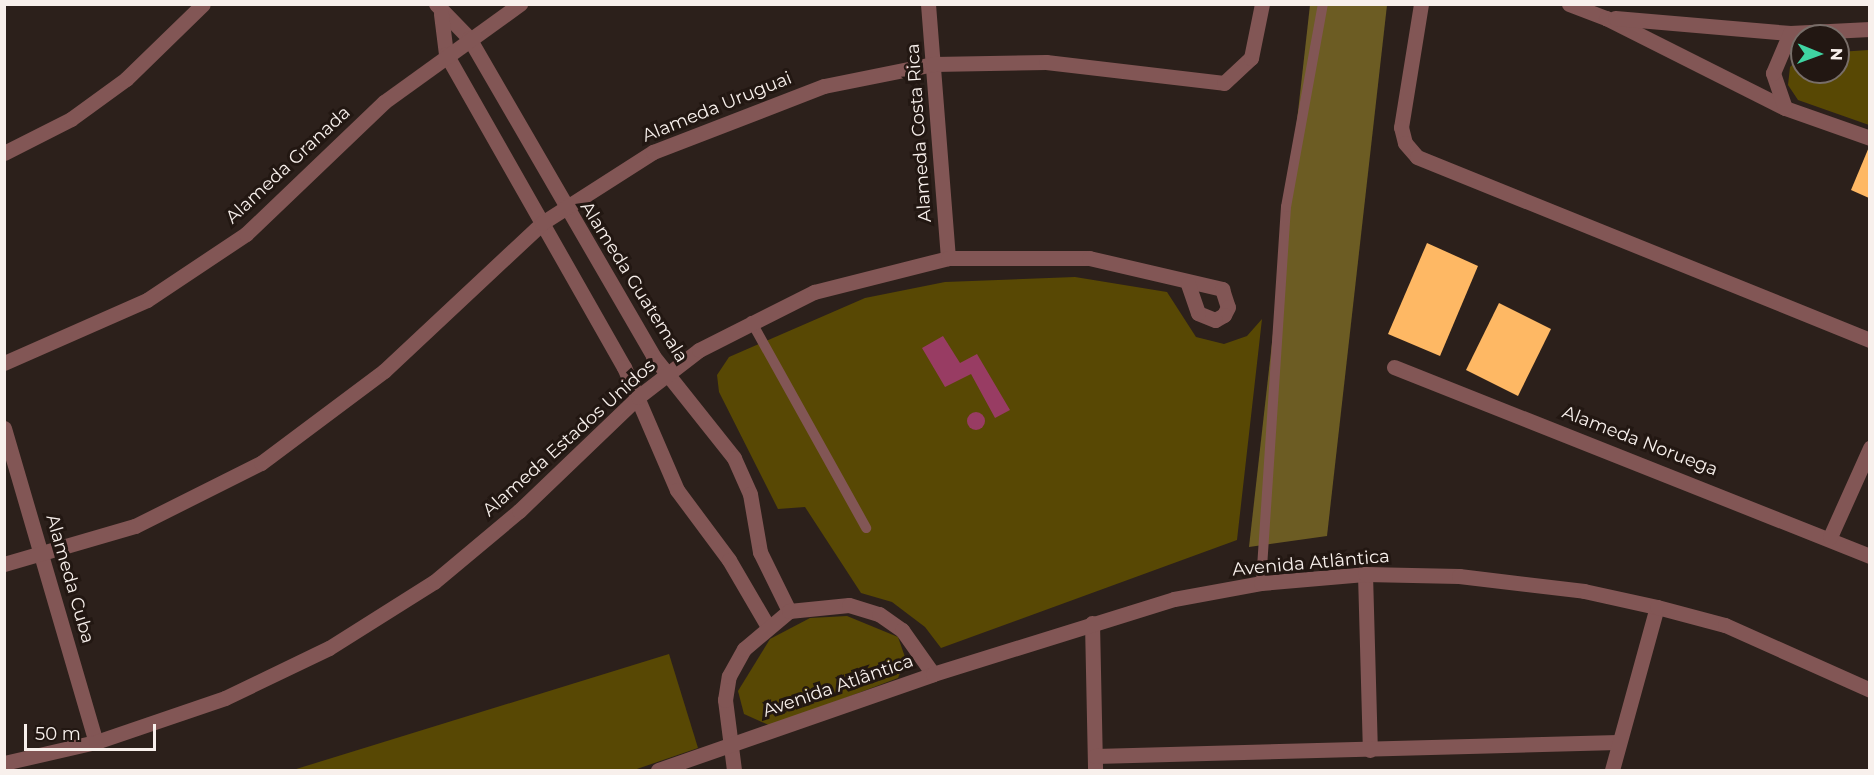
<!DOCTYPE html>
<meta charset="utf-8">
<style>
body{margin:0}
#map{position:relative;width:1874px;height:775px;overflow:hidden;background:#2c201b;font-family:Montserrat,sans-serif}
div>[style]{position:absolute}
.green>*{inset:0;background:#584804}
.forest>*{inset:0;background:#6c5c23}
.water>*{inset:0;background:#983c63}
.round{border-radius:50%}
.building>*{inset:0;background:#feb864}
.service>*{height:10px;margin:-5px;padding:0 5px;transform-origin:5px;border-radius:5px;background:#825655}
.minor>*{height:15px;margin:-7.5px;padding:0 7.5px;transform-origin:7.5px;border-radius:7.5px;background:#825655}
.tertiary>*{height:15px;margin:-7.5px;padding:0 7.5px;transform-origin:7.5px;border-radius:7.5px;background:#825655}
span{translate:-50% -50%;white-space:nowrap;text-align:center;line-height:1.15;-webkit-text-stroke:6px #221712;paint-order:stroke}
.street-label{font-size:18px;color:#f8f0ec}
.frame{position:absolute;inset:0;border:6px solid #f8f0ec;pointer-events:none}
.north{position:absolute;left:1790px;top:24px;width:60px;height:60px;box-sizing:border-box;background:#221712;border:2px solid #786e69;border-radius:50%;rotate:91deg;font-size:16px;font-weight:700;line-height:24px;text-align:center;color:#f8f0ec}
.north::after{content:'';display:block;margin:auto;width:21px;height:27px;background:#3fd4a2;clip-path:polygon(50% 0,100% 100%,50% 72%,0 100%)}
.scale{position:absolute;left:24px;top:724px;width:132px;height:27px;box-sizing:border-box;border:3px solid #f8f0ec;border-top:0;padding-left:8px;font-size:18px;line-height:21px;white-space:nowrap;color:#f8f0ec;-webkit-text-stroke:4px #221712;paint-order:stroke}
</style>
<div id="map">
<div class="green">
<div style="clip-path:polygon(1869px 50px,1869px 125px,1798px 100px,1788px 85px,1790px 67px,1802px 56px,1802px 72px,1838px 72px,1838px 52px)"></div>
<div style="clip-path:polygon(1075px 277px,1167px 292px,1196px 337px,1224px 344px,1247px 336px,1262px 319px,1237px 540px,941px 648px,925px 627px,892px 602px,861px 593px,805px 507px,778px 509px,719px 392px,717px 375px,729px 357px,865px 298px,945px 282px)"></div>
<div style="clip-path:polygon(847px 616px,898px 637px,906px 660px,898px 678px,771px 726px,744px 714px,738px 691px,770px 639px,810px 618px)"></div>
<div style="clip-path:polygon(669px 654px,698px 748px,634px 770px,293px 770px)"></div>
</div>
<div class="forest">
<div style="clip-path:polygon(1310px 5px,1387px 5px,1327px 536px,1249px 547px)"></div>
</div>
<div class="water">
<div style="clip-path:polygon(943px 336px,960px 363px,977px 354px,1010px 410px,995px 418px,971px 374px,945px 387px,922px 348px)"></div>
<div class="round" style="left:967px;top:412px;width:18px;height:18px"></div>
</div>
<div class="building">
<div style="clip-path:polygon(1869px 147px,1869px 198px,1851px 190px)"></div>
<div style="clip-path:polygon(1427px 243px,1478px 266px,1440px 356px,1388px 334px)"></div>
<div style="clip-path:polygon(1499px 303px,1551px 329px,1518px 396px,1466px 370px)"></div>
</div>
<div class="service">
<div style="left:751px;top:321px;width:237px;rotate:60.9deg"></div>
<div style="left:1261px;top:583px;width:377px;rotate:-86.2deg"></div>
<div style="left:1286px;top:207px;width:206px;rotate:-79.7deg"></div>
</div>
<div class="minor">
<div style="left:436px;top:4px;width:47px;rotate:45.9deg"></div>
<div style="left:469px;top:38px;width:367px;rotate:59.9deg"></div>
<div style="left:653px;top:356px;width:130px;rotate:51.5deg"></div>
<div style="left:734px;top:458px;width:39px;rotate:66deg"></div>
<div style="left:750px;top:494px;width:59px;rotate:80.2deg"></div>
<div style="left:760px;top:552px;width:66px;rotate:63.8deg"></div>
<div style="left:928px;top:4px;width:255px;rotate:85.5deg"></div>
<div style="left:1421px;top:4px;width:125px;rotate:99.2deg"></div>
<div style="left:1401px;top:127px;width:16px;rotate:76deg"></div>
<div style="left:1405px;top:143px;width:18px;rotate:49deg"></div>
<div style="left:1417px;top:157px;width:489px;rotate:22deg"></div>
<div style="left:1569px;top:4px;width:40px;rotate:21deg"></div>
<div style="left:1606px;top:18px;width:200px;rotate:26.7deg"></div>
<div style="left:1785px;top:108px;width:90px;rotate:19.4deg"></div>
<div style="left:441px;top:14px;width:40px;rotate:82.9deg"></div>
<div style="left:446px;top:54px;width:360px;rotate:60.4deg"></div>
<div style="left:624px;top:367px;width:134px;rotate:66.7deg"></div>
<div style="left:677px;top:490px;width:87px;rotate:53.4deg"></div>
<div style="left:729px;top:560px;width:75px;rotate:59.7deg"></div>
<div style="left:1615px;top:18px;width:176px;rotate:4.9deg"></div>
<div style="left:1790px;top:33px;width:80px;rotate:-2.9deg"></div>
<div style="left:1785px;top:108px;width:37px;rotate:-109deg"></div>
<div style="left:1773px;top:73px;width:43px;rotate:-67deg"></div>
<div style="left:4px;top:153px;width:75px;rotate:-26.9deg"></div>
<div style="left:71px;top:119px;width:68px;rotate:-36deg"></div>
<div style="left:126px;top:79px;width:107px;rotate:-44.2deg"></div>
<div style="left:4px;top:363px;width:156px;rotate:-23.8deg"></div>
<div style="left:147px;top:300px;width:119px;rotate:-33.7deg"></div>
<div style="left:246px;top:234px;width:191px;rotate:-43.7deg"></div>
<div style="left:384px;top:102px;width:168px;rotate:-35.8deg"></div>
<div style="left:1394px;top:367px;width:512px;rotate:21.66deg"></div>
<div style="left:4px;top:428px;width:327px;rotate:73.7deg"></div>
<div style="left:1830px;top:537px;width:98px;rotate:-65.8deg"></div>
<div style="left:4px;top:564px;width:136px;rotate:-16.2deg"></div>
<div style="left:135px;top:526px;width:141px;rotate:-26.6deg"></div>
<div style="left:261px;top:463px;width:154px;rotate:-36.8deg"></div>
<div style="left:384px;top:371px;width:216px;rotate:-43.1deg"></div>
<div style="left:542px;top:223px;width:132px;rotate:-32.6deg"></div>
<div style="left:653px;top:152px;width:183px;rotate:-21.1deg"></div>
<div style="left:824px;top:86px;width:111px;rotate:-11.4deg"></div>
<div style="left:933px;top:64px;width:113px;rotate:-1deg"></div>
<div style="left:1046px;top:62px;width:179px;rotate:6.7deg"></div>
<div style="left:1224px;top:83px;width:37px;rotate:-43deg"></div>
<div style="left:1251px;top:58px;width:55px;rotate:-78.5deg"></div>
<div style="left:1365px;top:574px;width:176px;rotate:88.4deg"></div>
<div style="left:1092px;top:623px;width:147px;rotate:88.8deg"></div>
<div style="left:1095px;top:756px;width:523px;rotate:-1.53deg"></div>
<div style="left:4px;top:763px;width:94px;rotate:-12.9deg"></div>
<div style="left:96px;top:742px;width:136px;rotate:-18.8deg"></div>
<div style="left:225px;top:698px;width:115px;rotate:-25.7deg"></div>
<div style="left:329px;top:648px;width:124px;rotate:-32.2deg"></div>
<div style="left:434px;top:582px;width:111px;rotate:-39.9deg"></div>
<div style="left:519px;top:511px;width:165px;rotate:-43.8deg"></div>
<div style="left:638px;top:397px;width:77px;rotate:-37.6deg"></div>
<div style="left:699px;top:350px;width:129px;rotate:-26.8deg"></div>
<div style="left:814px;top:292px;width:138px;rotate:-14.2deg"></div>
<div style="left:948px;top:258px;width:141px"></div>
<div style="left:1089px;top:258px;width:137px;rotate:13.1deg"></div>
<div style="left:1222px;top:289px;width:19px;rotate:72deg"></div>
<div style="left:1228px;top:307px;width:9px;rotate:117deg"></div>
<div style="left:1224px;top:315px;width:10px;rotate:151deg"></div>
<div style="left:1215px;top:320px;width:18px;rotate:-158deg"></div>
<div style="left:1198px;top:313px;width:31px;rotate:-109deg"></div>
<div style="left:734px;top:770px;width:71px;rotate:-97.3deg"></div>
<div style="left:725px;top:700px;width:24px;rotate:-81deg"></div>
<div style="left:729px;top:676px;width:31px;rotate:-61deg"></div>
<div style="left:744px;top:649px;width:59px;rotate:-40.2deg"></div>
<div style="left:789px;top:611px;width:60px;rotate:-5.7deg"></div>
<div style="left:849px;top:605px;width:31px;rotate:17deg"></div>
<div style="left:879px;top:614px;width:28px;rotate:35deg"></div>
<div style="left:902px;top:630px;width:54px;rotate:54.8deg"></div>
<div style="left:1612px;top:770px;width:169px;rotate:-74.6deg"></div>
</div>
<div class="tertiary">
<div style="left:658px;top:770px;width:291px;rotate:-19.2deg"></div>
<div style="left:933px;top:674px;width:252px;rotate:-17.3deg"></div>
<div style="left:1174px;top:599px;width:88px;rotate:-10.4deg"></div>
<div style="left:1261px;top:583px;width:104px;rotate:-4.9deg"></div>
<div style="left:1365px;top:574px;width:94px;rotate:1.2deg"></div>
<div style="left:1459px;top:576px;width:126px;rotate:6.8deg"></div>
<div style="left:1584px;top:591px;width:75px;rotate:12.4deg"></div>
<div style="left:1657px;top:607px;width:70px;rotate:14.8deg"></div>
<div style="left:1725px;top:625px;width:159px;rotate:24.1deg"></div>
</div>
<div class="street-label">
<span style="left:717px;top:107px;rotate:-22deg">Alameda Uruguai</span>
<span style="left:919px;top:133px;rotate:-94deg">Alameda Costa Rica</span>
<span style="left:288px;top:165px;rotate:-43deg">Alameda Granada</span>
<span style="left:634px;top:282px;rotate:58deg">Alameda Guatemala</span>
<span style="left:569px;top:438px;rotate:-42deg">Alameda Estados Unidos</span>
<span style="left:1640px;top:441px;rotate:21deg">Alameda Noruega</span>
<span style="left:1311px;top:563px;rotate:-5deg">Avenida Atlântica</span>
<span style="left:70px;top:579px;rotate:74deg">Alameda Cuba</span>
<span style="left:838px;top:686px;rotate:-19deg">Avenida Atlântica</span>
</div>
<div class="frame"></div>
<div class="north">N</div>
<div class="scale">50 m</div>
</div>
